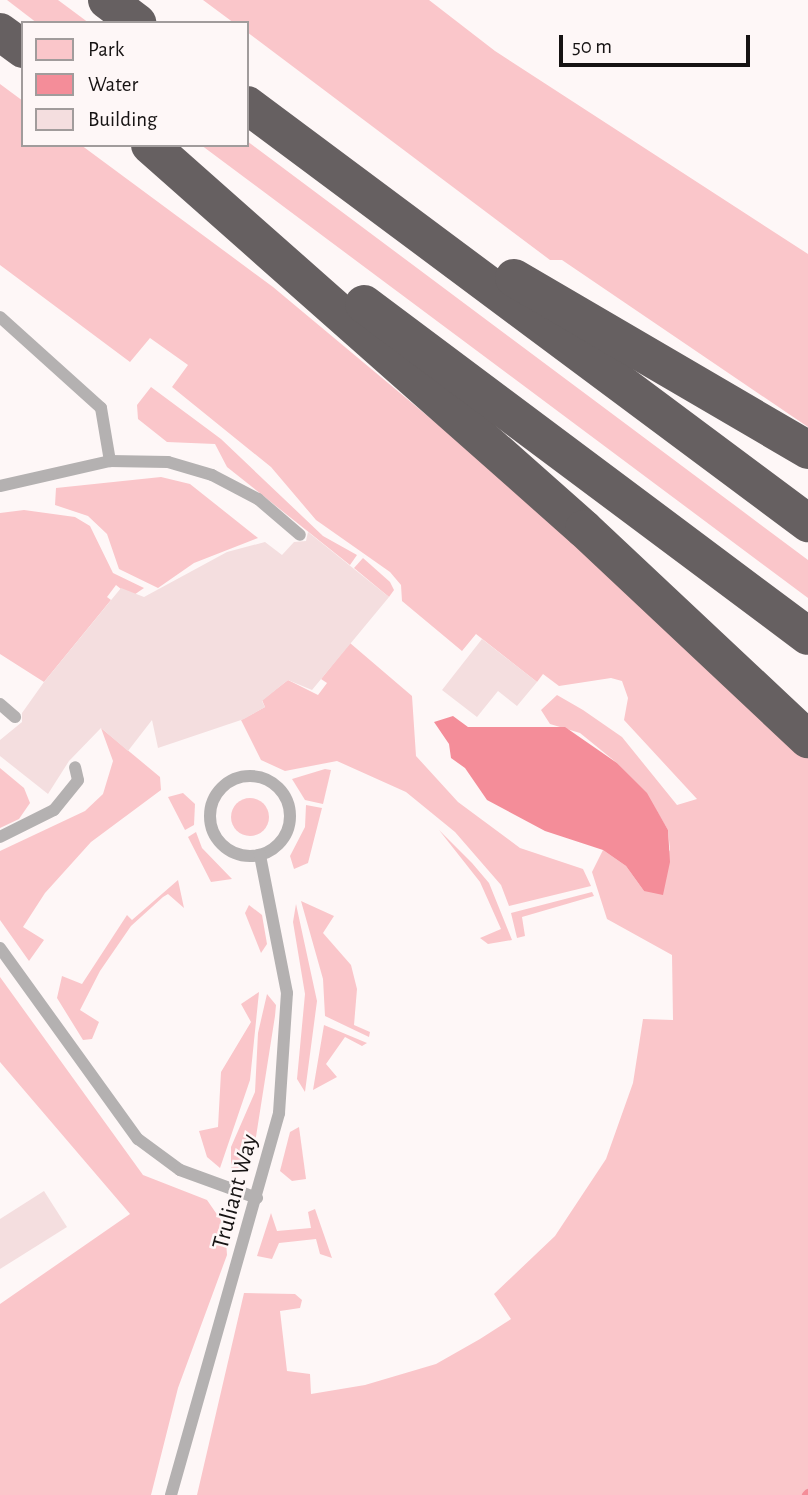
<!DOCTYPE html>
<style>
body{margin:0}
#map{position:relative;width:808px;height:1495px;overflow:hidden;background:#fef7f7;font-family:"Alegreya Sans",sans-serif}
div>[style]{position:absolute}
.green>*{inset:0;background:#fac6ca}
.round{border-radius:50%}
.water>*{inset:0;background:#f48d99}
.stream>*{height:8px;margin:-4px;padding:0 4px;transform-origin:4px;border-radius:4px;background:#f48d99}
.building>*{inset:0;background:#f4dedf}
.service>*{height:12px;margin:-6px;padding:0 6px;transform-origin:6px;border-radius:6px;background:#b4b1b1}
.service>.ring{margin:-6px;padding:0;box-sizing:content-box;background:none;border:12px solid #b4b1b1;border-radius:50%}
.motorway>*{height:38px;margin:-19px;padding:0 19px;transform-origin:19px;border-radius:19px;background:#666061}
span{translate:-50% -50%;white-space:nowrap;text-align:center;line-height:1.15;-webkit-text-stroke:5px #fef7f7;paint-order:stroke}
.street-label{font-size:24px;color:#161313}
.legend{position:absolute;left:21px;top:21px;width:228px;height:126px;box-sizing:border-box;background:#fef7f7;border:2px solid #a19c9c;margin:0;padding:9px 12px;list-style:none;font-size:21px;color:#161313}
.legend li{display:flex;align-items:center;gap:14px;height:35px}
.legend b{width:35px;border:2px solid #a19c9c}
.scale{position:absolute;left:559px;top:35px;width:191px;height:32px;box-sizing:border-box;border:4px solid #161313;border-top:0;padding-left:9px;font-size:21px;line-height:24px;white-space:nowrap;color:#161313;-webkit-text-stroke:5px #fef7f7;paint-order:stroke}
</style>
<div id="map">
<div class="green">
<div style="clip-path:polygon(7px 0,58px 0,89px 23px,37px 23px)"></div>
<div style="clip-path:polygon(203px 0,429px 0,495px 51px,808px 254px,808px 427px,562px 260px,550px 260px,247px 32px,247px 23px,234px 23px)"></div>
<div style="clip-path:polygon(0 84px,23px 101px,23px 145px,81px 145px,273px 287px,642px 595px,808px 753px,808px 1495px,197px 1495px,244px 1293px,295px 1294px,302px 1300px,300px 1308px,280px 1311px,287px 1371px,310px 1374px,311px 1394px,365px 1385px,436px 1364px,480px 1339px,511px 1319px,494px 1294px,555px 1236px,606px 1159px,633px 1083px,643px 1019px,673px 1020px,672px 955px,607px 919px,592px 872px,603px 850px,626px 866px,644px 891px,670px 850px,668px 830px,646px 793px,617px 763px,580px 733px,550px 724px,541px 710px,557px 695px,583px 710px,622px 737px,677px 805px,697px 799px,624px 720px,628px 698px,622px 681px,611px 678px,559px 686px,543px 674px,537px 682px,476px 634px,462px 651px,402px 601px,401px 585px,390px 572px,316px 520px,271px 467px,172px 387px,188px 365px,150px 338px,130px 362px,0 265px)"></div>
<div style="clip-path:polygon(247px 141px,808px 560px,808px 598px,201px 145px,247px 145px)"></div>
<div style="clip-path:polygon(151px 387px,221px 439px,323px 536px,357px 555px,350px 565px,227px 467px,215px 444px,167px 442px,138px 419px,137px 405px)"></div>
<div style="clip-path:polygon(161px 477px,190px 484px,258px 538px,194px 563px,158px 588px,119px 569px,107px 534px,88px 516px,55px 505px,56px 488px)"></div>
<div style="clip-path:polygon(24px 510px,75px 517px,90px 526px,113px 573px,144px 588px,131px 597px,116px 585px,107px 597px,111px 600px,44px 682px,0 654px,0 513px)"></div>
<div style="clip-path:polygon(363px 558px,390px 582px,394px 590px,389px 597px,354px 568px)"></div>
<div style="clip-path:polygon(350px 643px,412px 696px,416px 756px,458px 802px,520px 848px,583px 869px,591px 886px,509px 906px,501px 885px,455px 832px,406px 792px,337px 761px,285px 771px,261px 760px,241px 720px,265px 707px,262px 700px,288px 680px,318px 695px,327px 683px,321px 679px)"></div>
<div style="clip-path:polygon(101px 728px,160px 777px,161px 790px,91px 842px,45px 893px,23px 927px,44px 940px,29px 961px,0 920px,0 851px,85px 811px,103px 794px,113px 761px)"></div>
<div style="clip-path:polygon(0 768px,24px 788px,30px 803px,19px 819px,0 828px)"></div>
<div style="clip-path:polygon(325px 769px,331px 770px,323px 804px,305px 800px,292px 779px)"></div>
<div style="clip-path:polygon(183px 793px,195px 804px,194px 825px,185px 830px,168px 797px)"></div>
<div class="round" style="left:231px;top:798px;width:38px;height:38px"></div>
<div style="clip-path:polygon(306px 805px,322px 808px,308px 863px,294px 869px,290px 856px,305px 827px)"></div>
<div style="clip-path:polygon(439px 830px,472px 863px,489px 883px,512px 940px,488px 944px,480px 938px,501px 929px,480px 882px)"></div>
<div style="clip-path:polygon(196px 832px,202px 848px,232px 879px,211px 882px,188px 837px)"></div>
<div style="clip-path:polygon(178px 880px,184px 908px,168px 894px,163px 897px,131px 926px,100px 971px,80px 1010px,99px 1022px,92px 1039px,83px 1040px,57px 998px,62px 976px,82px 984px,127px 915px,132px 920px)"></div>
<div style="clip-path:polygon(592px 892px,594px 896px,522px 917px,525px 936px,517px 938px,511px 913px)"></div>
<div style="clip-path:polygon(301px 901px,334px 916px,323px 933px,351px 965px,357px 989px,354px 1025px,370px 1032px,369px 1037px,325px 1016px,323px 979px)"></div>
<div style="clip-path:polygon(296px 904px,317px 1001px,305px 1092px,297px 1079px,305px 994px,293px 922px)"></div>
<div style="clip-path:polygon(249px 905px,262px 915px,267px 944px,261px 953px,245px 913px)"></div>
<div style="clip-path:polygon(0 977px,143px 1175px,207px 1200px,225px 1226px,227px 1255px,178px 1388px,151px 1495px,0 1495px,0 1304px,130px 1214px,0 1062px)"></div>
<div style="clip-path:polygon(259px 992px,250px 1080px,220px 1168px,207px 1157px,199px 1131px,218px 1127px,221px 1072px,251px 1022px,241px 1004px)"></div>
<div style="clip-path:polygon(267px 994px,276px 1005px,275px 1016px,255px 1143px,244px 1168px,231px 1170px,231px 1147px,255px 1092px,258px 1033px)"></div>
<div style="clip-path:polygon(324px 1025px,367px 1043px,362px 1046px,345px 1037px,326px 1064px,337px 1077px,313px 1090px)"></div>
<div style="clip-path:polygon(299px 1127px,306px 1179px,292px 1181px,280px 1171px,290px 1132px)"></div>
<div style="clip-path:polygon(315px 1209px,332px 1258px,320px 1254px,316px 1239px,279px 1243px,272px 1259px,257px 1256px,271px 1213px,277px 1231px,311px 1228px,308px 1212px)"></div>
</div>
<div class="water">
<div style="clip-path:polygon(453px 716px,468px 727px,565px 727px,617px 763px,647px 793px,668px 830px,670px 862px,663px 895px,644px 891px,626px 866px,603px 850px,545px 831px,487px 800px,465px 768px,451px 758px,449px 744px,434px 722px)"></div>
</div>
<div class="stream">
<div style="left:806px;top:1495px;width:3px;rotate:-45deg"></div>
</div>
<div class="building">
<div style="clip-path:polygon(308px 532px,389px 597px,312px 690px,288px 680px,262px 701px,265px 707px,244px 719px,158px 748px,152px 720px,128px 751px,101px 728px,69px 761px,48px 794px,0 756px,0 740px,22px 722px,22px 713px,44px 682px,121px 588px,144px 597px,227px 552px,265px 542px,282px 555px,294px 542px,306px 541px)"></div>
<div style="clip-path:polygon(482px 639px,537px 682px,517px 706px,498px 691px,477px 717px,442px 690px)"></div>
<div style="clip-path:polygon(44px 1191px,67px 1227px,0 1269px,0 1219px)"></div>
</div>
<div class="service">
<div style="left:0;top:317px;width:136px;rotate:42deg"></div>
<div style="left:101px;top:408px;width:54px;rotate:80.4deg"></div>
<div style="left:110px;top:461px;width:113px;rotate:167.2deg"></div>
<div style="left:110px;top:461px;width:58px;rotate:1deg"></div>
<div style="left:168px;top:462px;width:46px;rotate:16.5deg"></div>
<div style="left:212px;top:475px;width:52px;rotate:27.6deg"></div>
<div style="left:258px;top:499px;width:55px;rotate:40.6deg"></div>
<div style="left:0;top:704px;width:20px;rotate:41deg"></div>
<div class="ring" style="left:210px;top:776px;width:68px;height:68px"></div>
<div style="left:0;top:837px;width:60px;rotate:-26.6deg"></div>
<div style="left:54px;top:810px;width:38px;rotate:-51deg"></div>
<div style="left:78px;top:780px;width:13px;rotate:-103deg"></div>
<div style="left:0;top:948px;width:236px;rotate:54.2deg"></div>
<div style="left:138px;top:1139px;width:52px;rotate:36.4deg"></div>
<div style="left:180px;top:1170px;width:82px;rotate:20deg"></div>
<div style="left:171px;top:1495px;width:397px;rotate:-74.2deg"></div>
<div style="left:279px;top:1113px;width:120px;rotate:-86.2deg"></div>
<div style="left:287px;top:993px;width:141px;rotate:-101.1deg"></div>
</div>
<div class="motorway">
<div style="left:107px;top:0;width:38px;rotate:37deg"></div>
<div style="left:0;top:32px;width:29px;rotate:36deg"></div>
<div style="left:247px;top:105px;width:700px;rotate:36.69deg"></div>
<div style="left:150px;top:145px;width:579px;rotate:41.5deg"></div>
<div style="left:584px;top:529px;width:307px;rotate:43.2deg"></div>
<div style="left:514px;top:278px;width:341px;rotate:30.3deg"></div>
<div style="left:364px;top:304px;width:554px;rotate:36.79deg"></div>
</div>
<div class="street-label">
<span style="left:236px;top:1192px;rotate:-75deg">Truliant Way</span>
</div>
<ul class="legend">
<li><b style="height:19px;background:#fac6ca"></b>Park</li>
<li><b style="height:19px;background:#f48d99"></b>Water</li>
<li><b style="height:19px;background:#f4dedf"></b>Building</li>
</ul>
<div class="scale">50 m</div>
</div>
